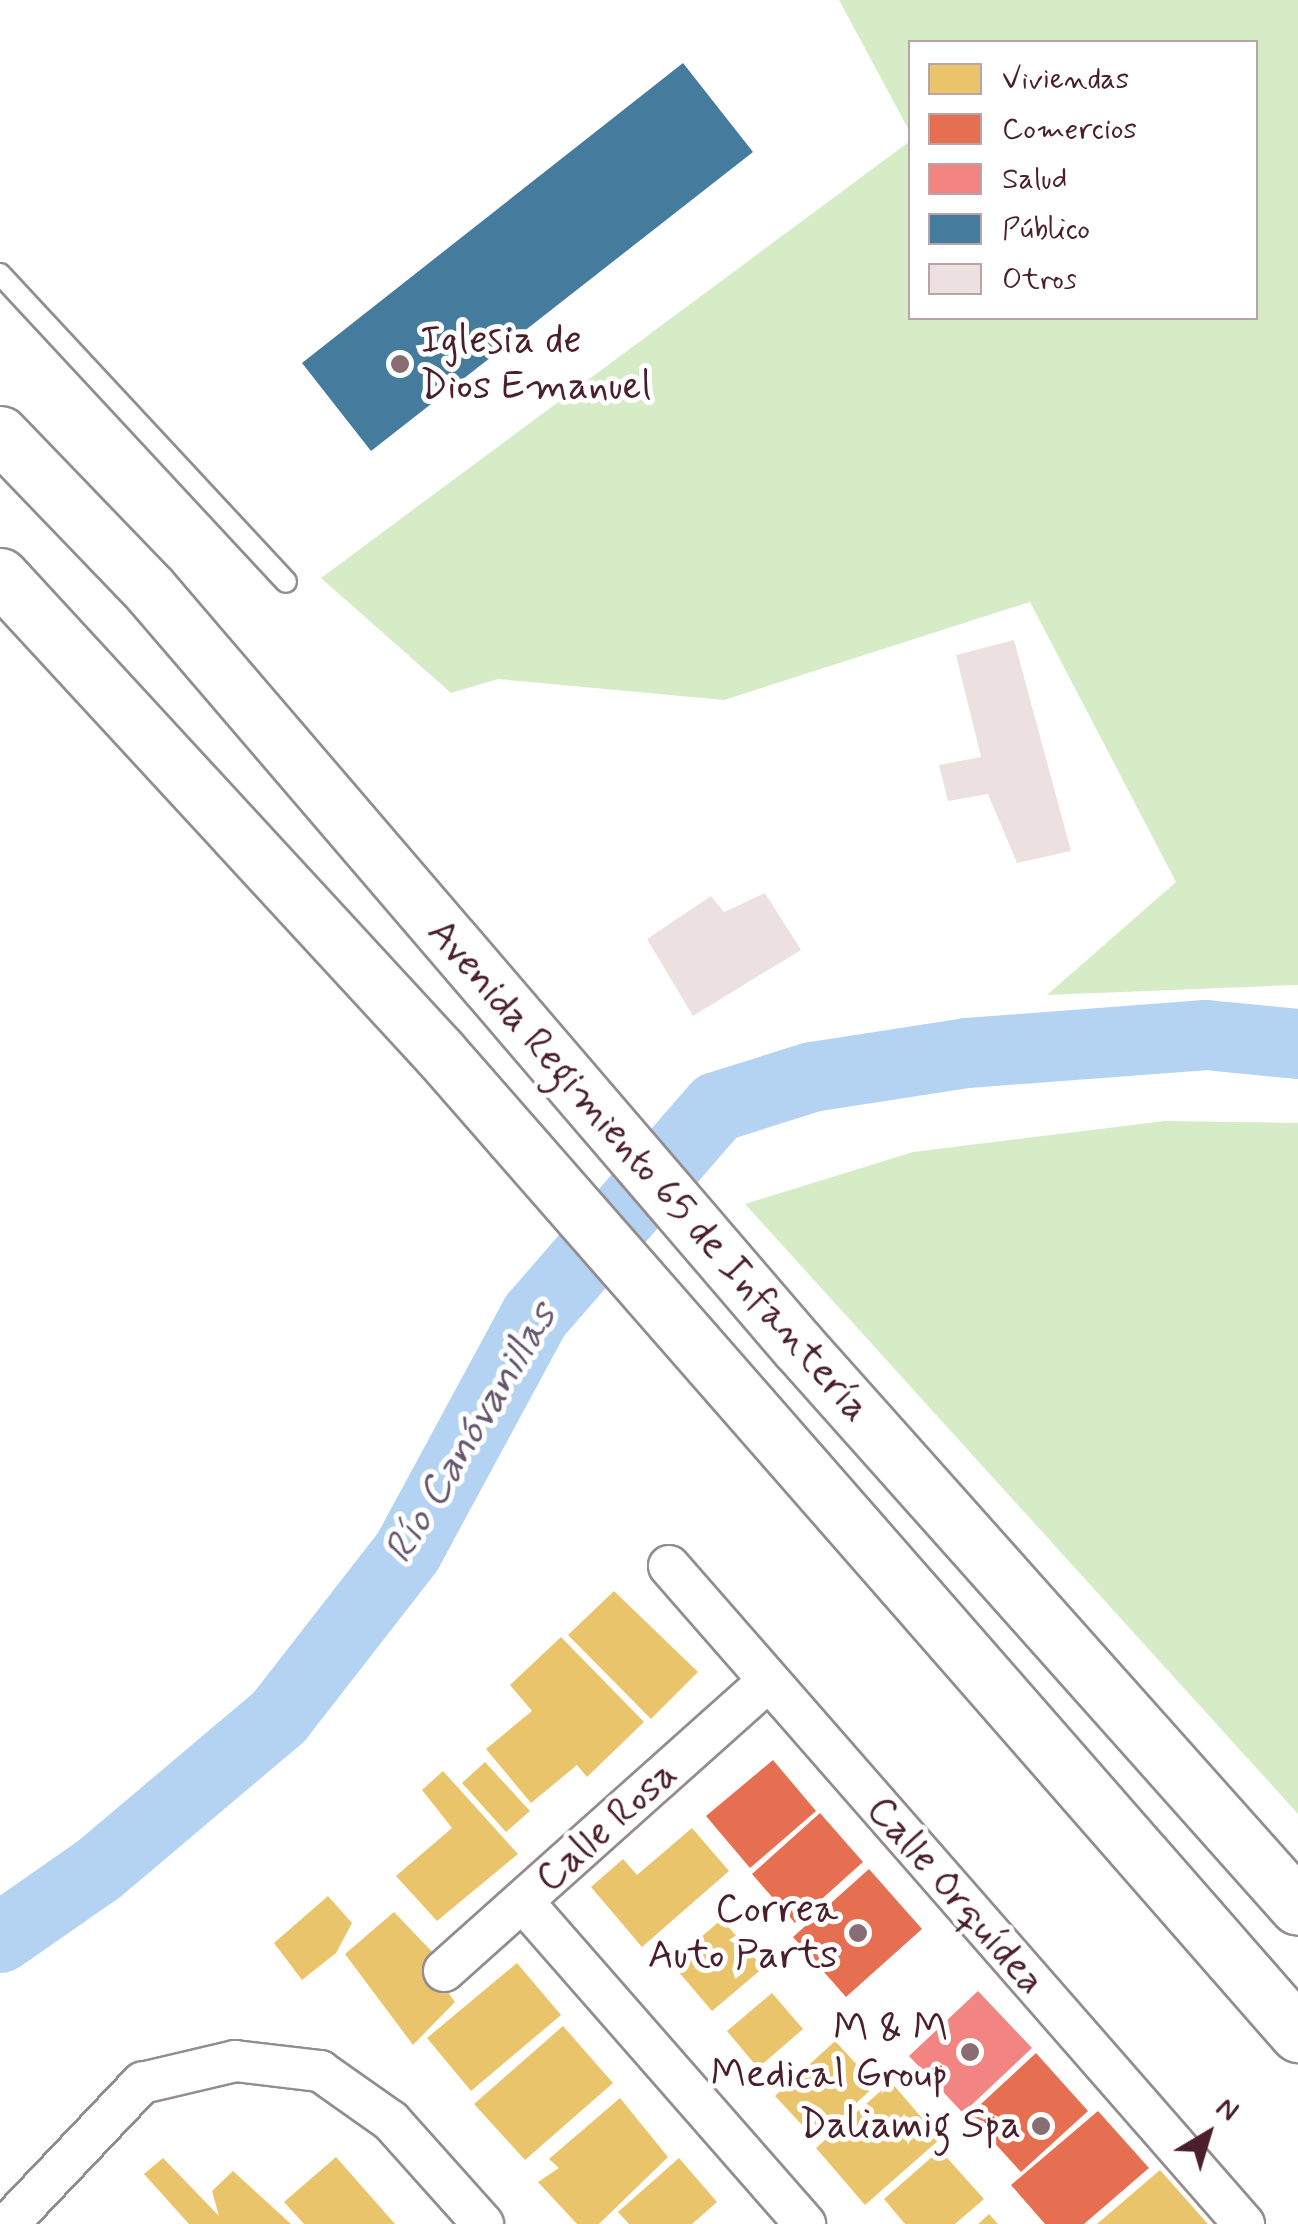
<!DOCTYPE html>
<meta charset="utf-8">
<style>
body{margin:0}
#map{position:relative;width:1298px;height:2224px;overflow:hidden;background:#fff;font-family:Mynerve,sans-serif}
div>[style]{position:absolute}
.green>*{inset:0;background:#d5ecc7}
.homes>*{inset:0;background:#e9c46a}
.shops>*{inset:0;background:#e76f51}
.health>*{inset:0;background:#f28482}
.public>*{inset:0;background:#457b9d}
.river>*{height:70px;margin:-35px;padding:0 35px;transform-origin:35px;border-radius:35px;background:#b4d3f2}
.building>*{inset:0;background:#ece1e0}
.roads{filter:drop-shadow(2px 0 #948c8e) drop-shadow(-2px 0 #948c8e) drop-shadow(0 2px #948c8e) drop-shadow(0 -2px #948c8e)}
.service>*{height:20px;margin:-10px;padding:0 10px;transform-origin:10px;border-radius:10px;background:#fff}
.minor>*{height:40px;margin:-20px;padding:0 20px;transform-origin:20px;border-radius:20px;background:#fff}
.primary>*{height:55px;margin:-27.5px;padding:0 27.5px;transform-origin:27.5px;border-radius:27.5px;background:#fff}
.dots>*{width:28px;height:28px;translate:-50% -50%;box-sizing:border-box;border:5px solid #fff;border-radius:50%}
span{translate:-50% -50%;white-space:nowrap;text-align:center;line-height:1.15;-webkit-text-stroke:10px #fff;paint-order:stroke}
.poi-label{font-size:40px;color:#4a1f2b}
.left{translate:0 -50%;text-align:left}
.right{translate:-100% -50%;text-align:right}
.street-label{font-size:40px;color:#4a1f2b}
.water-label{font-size:42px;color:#64576f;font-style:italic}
.legend{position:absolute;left:908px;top:40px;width:350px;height:280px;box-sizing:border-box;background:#fff;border:2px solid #b7a5aa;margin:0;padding:12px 18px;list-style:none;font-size:30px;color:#4a1f2b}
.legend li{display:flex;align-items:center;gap:20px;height:50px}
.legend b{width:50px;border:2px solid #b7a5aa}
.north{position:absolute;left:1158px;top:2084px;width:100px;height:100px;-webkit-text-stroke:8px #fff;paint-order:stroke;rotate:38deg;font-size:28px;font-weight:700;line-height:40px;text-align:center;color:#4a1f2b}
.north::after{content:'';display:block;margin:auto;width:35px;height:45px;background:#4a1f2b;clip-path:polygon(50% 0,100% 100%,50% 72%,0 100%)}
</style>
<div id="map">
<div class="green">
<div style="clip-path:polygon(839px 0,1298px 0,1298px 985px,1047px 995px,1176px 882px,1030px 602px,724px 700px,498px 679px,451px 693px,321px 578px,910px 141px,911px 318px,1256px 318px,1256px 42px,911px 42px,910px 132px)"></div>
<div style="clip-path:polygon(1165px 1121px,1298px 1123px,1298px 1814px,745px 1204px,913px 1152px)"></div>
</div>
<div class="homes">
<div style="clip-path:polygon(614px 1591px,698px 1672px,651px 1719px,568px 1635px)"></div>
<div style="clip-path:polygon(561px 1637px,644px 1722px,587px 1777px,577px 1765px,531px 1803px,486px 1749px,532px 1711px,510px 1685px)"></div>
<div style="clip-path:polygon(485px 1762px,530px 1811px,506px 1832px,462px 1783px)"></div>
<div style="clip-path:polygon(443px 1771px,518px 1854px,437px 1921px,396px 1876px,452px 1828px,422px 1790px)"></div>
<div style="clip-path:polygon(692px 1828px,729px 1871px,642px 1947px,591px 1887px,623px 1859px,637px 1875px)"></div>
<div style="clip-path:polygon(328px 1896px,352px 1923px,336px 1953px,302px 1980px,274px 1943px)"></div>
<div style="clip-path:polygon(394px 1912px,438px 1958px,429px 1966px,455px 2002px,413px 2045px,345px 1954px)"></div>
<div style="clip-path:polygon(722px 1919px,763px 1968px,712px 2011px,671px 1963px)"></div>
<div style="clip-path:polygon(517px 1963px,561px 2015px,471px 2091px,427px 2038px)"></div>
<div style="clip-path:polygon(772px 1993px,803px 2029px,758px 2068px,727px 2031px)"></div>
<div style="clip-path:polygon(563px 2026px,613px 2083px,525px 2160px,474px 2104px)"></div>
<div style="clip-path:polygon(835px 2041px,876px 2085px,816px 2140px,775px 2096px)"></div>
<div style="clip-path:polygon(891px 2082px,940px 2139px,865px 2205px,816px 2148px)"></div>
<div style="clip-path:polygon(620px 2098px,668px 2157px,599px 2224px,577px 2224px,538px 2182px,559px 2168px,549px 2159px)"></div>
<div style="clip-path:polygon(940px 2150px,984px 2199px,955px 2224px,905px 2224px,884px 2199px)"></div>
<div style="clip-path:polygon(336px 2157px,395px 2224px,304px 2224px,284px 2202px)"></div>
<div style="clip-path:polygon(163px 2158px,219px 2216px,212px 2191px,233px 2171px,291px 2224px,189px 2224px,144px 2174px)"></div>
<div style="clip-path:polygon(679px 2158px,717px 2202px,692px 2224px,629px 2224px,618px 2212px)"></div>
<div style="clip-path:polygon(1160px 2170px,1208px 2224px,1097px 2224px)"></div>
<div style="clip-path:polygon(989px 2214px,998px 2224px,978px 2224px)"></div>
</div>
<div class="shops">
<div style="clip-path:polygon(773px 1760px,816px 1811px,750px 1868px,706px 1816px)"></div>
<div style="clip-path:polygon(820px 1813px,863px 1862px,795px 1923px,752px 1874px)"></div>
<div style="clip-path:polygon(869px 1869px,922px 1929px,846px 1997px,793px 1937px)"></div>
<div style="clip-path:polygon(1036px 2053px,1088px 2111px,1021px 2172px,969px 2115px)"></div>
<div style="clip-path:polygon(1098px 2111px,1149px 2168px,1084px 2224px,1045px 2224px,1011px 2185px)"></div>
</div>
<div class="health">
<div style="clip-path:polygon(978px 1991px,1032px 2048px,963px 2113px,909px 2056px)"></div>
</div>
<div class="public">
<div style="clip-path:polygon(683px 63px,753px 152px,371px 451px,302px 363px)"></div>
</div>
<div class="river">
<div style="left:0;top:1938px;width:119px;rotate:-34.8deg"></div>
<div style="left:98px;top:1870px;width:237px;rotate:-40.2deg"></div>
<div style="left:279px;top:1717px;width:210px;rotate:-52.1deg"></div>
<div style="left:408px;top:1551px;width:267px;rotate:-61.6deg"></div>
<div style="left:535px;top:1316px;width:277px;rotate:-49deg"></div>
<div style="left:717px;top:1107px;width:100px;rotate:-17.5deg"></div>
<div style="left:812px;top:1077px;width:157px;rotate:-8.8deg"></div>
<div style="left:967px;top:1053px;width:240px;rotate:-4.3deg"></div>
<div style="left:1206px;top:1035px;width:92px;rotate:5.6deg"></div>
</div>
<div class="building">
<div style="clip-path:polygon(1014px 640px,1071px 851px,1017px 863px,988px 794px,948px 801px,939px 765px,981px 757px,956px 655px)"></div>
<div style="clip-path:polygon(765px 893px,801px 950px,693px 1016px,647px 939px,711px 896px,724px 912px)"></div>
</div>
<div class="roads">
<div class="service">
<div style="left:0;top:274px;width:420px;rotate:47.1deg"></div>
</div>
<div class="minor">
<div style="left:669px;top:1566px;width:874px;rotate:48.85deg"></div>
<div style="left:524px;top:1903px;width:427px;rotate:48.8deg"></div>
<div style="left:444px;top:1971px;width:435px;rotate:-41.8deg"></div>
<div style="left:8px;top:2224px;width:195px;rotate:-46.5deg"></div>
<div style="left:142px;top:2083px;width:96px;rotate:-13.3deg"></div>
<div style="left:235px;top:2061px;width:86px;rotate:6.7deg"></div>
<div style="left:320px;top:2071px;width:87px;rotate:35.2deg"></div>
<div style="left:391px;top:2121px;width:138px;rotate:48.2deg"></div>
</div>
<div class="primary">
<div style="left:0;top:434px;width:216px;rotate:46.1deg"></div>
<div style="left:150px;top:590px;width:996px;rotate:49.4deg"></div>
<div style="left:798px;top:1346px;width:751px;rotate:48.29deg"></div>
<div style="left:0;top:576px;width:648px;rotate:47.32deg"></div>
<div style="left:439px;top:1052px;width:1305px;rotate:48.82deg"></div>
</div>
</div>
<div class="dots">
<div style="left:400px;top:364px;background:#896d75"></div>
<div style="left:858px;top:1933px;background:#896d75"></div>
<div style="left:970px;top:2052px;background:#896d75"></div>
<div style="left:1041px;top:2126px;background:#896d75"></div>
</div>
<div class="poi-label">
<span class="left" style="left:420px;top:364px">Iglesia de<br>Dios Emanuel</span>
<span class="right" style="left:838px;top:1933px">Correa<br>Auto Parts</span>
<span class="right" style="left:948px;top:2052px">M &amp; M<br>Medical Group</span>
<span class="right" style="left:1021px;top:2126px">Daliamig Spa</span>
</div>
<div class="street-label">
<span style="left:648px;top:1171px;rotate:49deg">Avenida Regimiento 65 de Infantería</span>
<span style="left:607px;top:1827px;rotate:-42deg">Calle Rosa</span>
<span style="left:955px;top:1896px;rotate:49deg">Calle Orquídea</span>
</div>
<div class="water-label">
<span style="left:472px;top:1434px;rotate:-59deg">Río Canóvanillas</span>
</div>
<ul class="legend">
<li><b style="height:28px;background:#e9c46a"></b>Viviendas</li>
<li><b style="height:28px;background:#e76f51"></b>Comercios</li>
<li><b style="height:28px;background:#f28482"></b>Salud</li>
<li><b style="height:28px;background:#457b9d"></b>Público</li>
<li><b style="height:28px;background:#ece1e0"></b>Otros</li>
</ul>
<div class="north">N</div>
</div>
